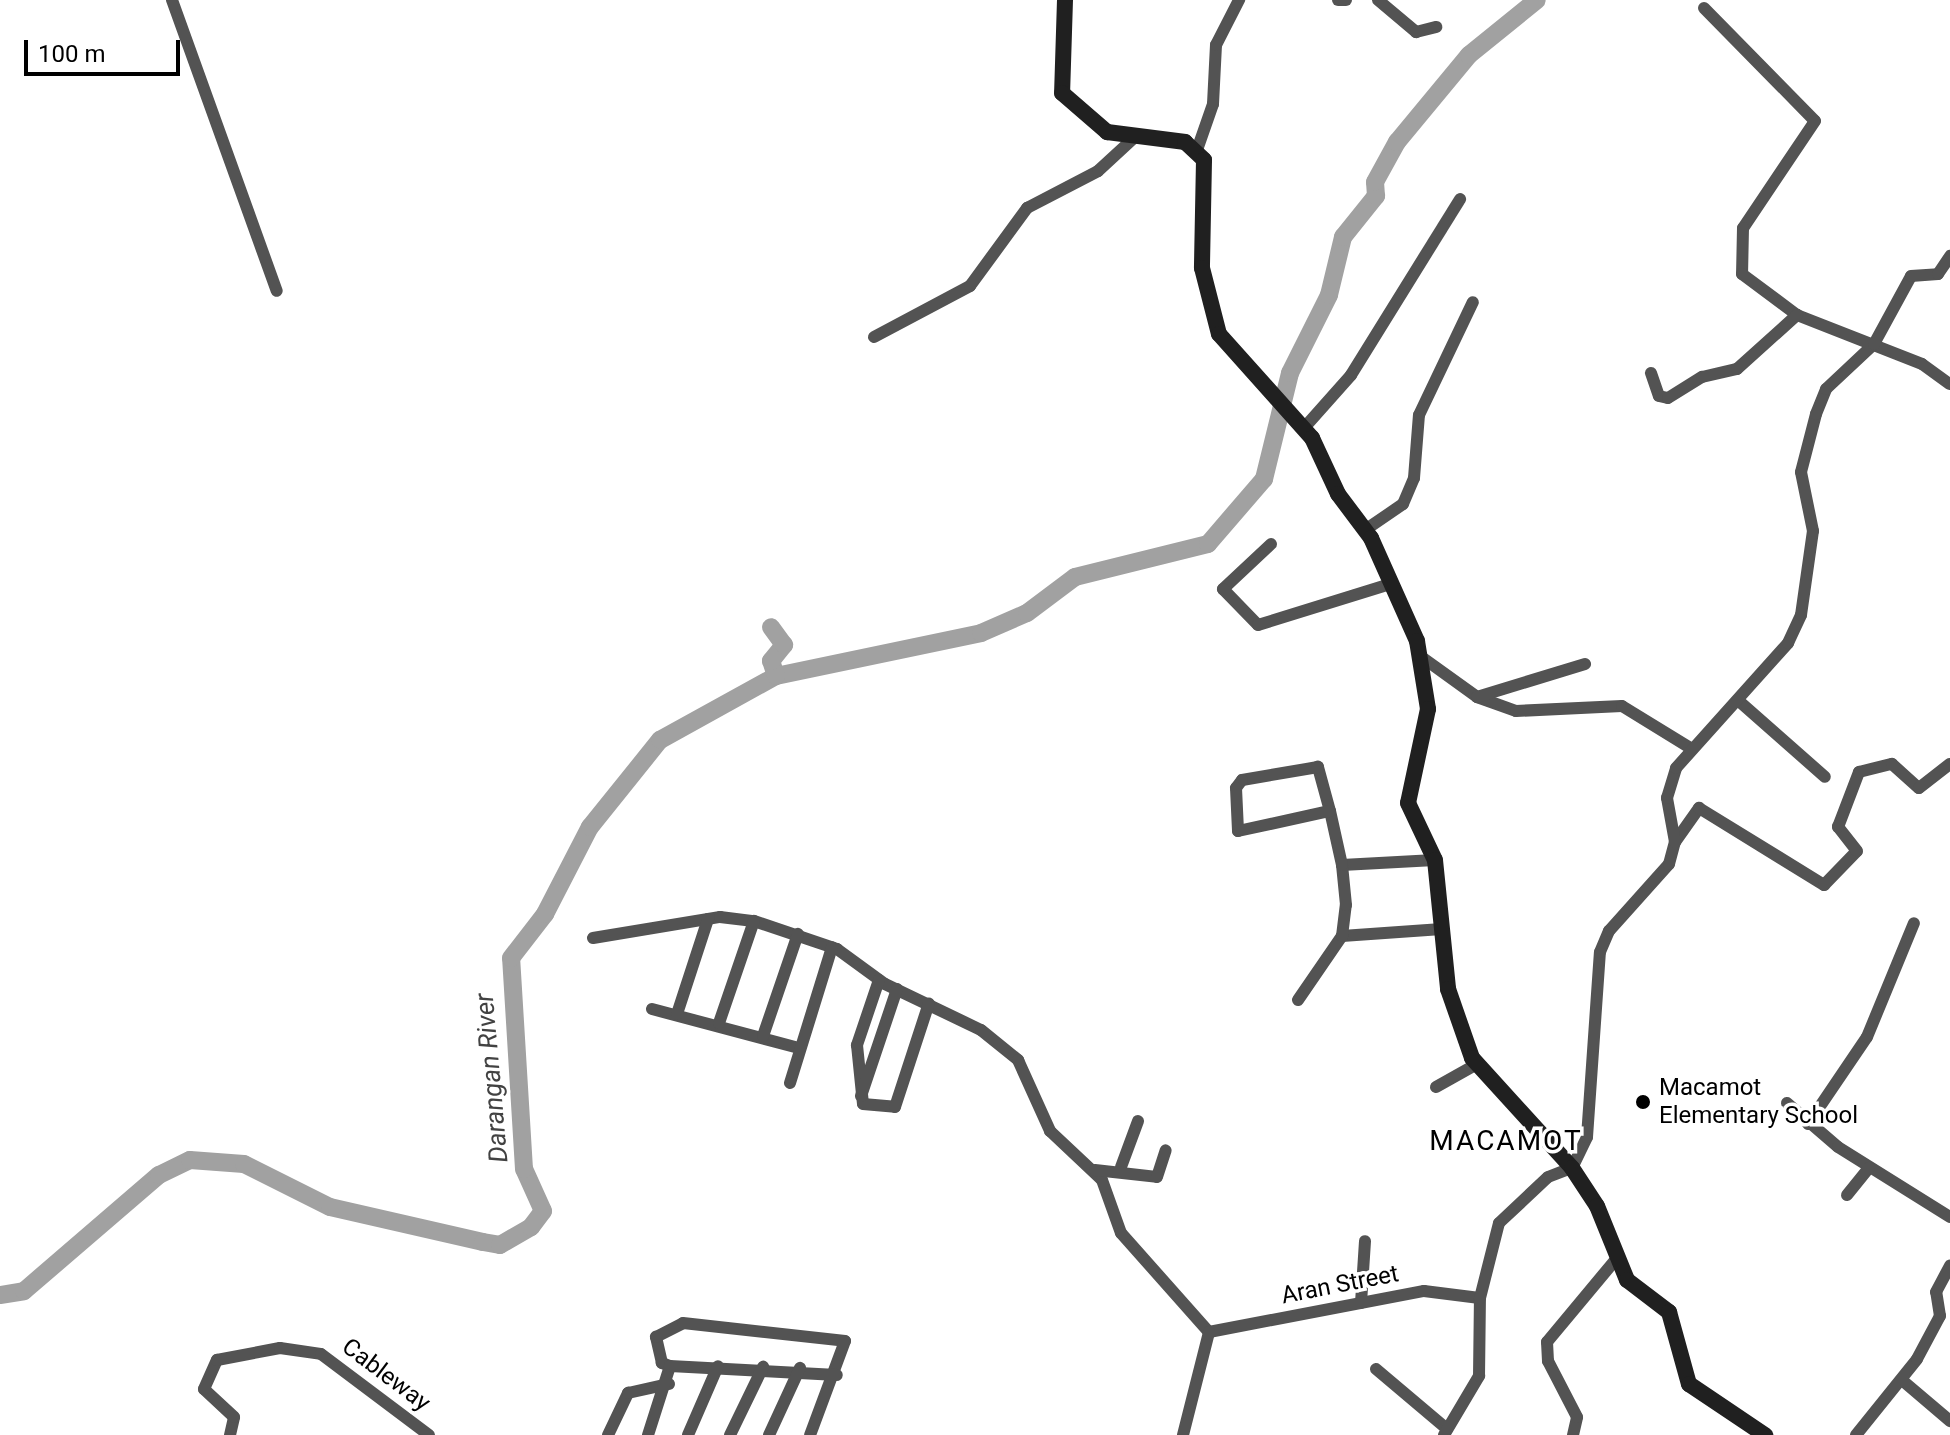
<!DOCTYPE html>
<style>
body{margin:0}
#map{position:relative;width:1950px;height:1435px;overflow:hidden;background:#fff;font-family:Roboto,sans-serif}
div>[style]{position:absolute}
.river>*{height:18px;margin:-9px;padding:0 9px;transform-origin:9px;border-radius:9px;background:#a1a1a1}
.street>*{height:12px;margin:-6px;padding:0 6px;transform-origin:6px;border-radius:6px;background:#535353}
.secondary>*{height:16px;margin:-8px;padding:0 8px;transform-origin:8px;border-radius:8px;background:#202020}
.dots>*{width:22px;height:22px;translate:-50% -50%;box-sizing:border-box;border:4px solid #fff;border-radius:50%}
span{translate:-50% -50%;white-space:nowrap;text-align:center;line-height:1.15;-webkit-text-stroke:7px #fff;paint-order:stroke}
.poi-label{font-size:24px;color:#000}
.left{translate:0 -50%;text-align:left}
.street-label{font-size:24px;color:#000}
.water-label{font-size:26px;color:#424242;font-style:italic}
.quarter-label{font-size:28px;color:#000;letter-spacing:2px}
.scale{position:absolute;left:24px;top:40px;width:156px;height:36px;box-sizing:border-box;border:4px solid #000;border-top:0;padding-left:10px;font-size:24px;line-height:28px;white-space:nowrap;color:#000;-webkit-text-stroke:6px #fff;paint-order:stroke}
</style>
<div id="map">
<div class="river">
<div style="left:776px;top:676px;width:209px;rotate:-11.8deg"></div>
<div style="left:981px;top:633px;width:50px;rotate:-23.5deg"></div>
<div style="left:1027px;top:613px;width:60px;rotate:-36.9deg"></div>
<div style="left:1075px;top:577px;width:137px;rotate:-13.9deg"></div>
<div style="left:1208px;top:544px;width:86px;rotate:-49.3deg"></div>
<div style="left:1264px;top:479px;width:109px;rotate:-76.2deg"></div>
<div style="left:1290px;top:373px;width:87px;rotate:-63.4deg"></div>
<div style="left:1329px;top:295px;width:60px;rotate:-76.4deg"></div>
<div style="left:1343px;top:237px;width:53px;rotate:-51.2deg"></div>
<div style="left:1376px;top:196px;width:14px;rotate:-94deg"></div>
<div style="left:1375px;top:182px;width:46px;rotate:-61.2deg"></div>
<div style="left:1397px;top:142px;width:113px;rotate:-50.4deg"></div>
<div style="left:1469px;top:55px;width:87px;rotate:-39deg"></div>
<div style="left:0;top:1295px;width:24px;rotate:-9deg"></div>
<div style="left:24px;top:1291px;width:178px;rotate:-40.7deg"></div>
<div style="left:159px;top:1175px;width:34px;rotate:-26deg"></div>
<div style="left:190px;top:1160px;width:54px;rotate:4.2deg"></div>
<div style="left:244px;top:1164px;width:96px;rotate:26.6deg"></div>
<div style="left:330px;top:1207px;width:157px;rotate:12.9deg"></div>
<div style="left:483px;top:1242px;width:17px;rotate:10deg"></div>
<div style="left:500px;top:1245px;width:36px;rotate:-30deg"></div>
<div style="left:531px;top:1227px;width:20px;rotate:-53deg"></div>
<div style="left:543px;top:1211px;width:46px;rotate:-114.3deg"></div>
<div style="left:524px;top:1169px;width:211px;rotate:-93.5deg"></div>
<div style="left:511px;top:958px;width:56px;rotate:-52.3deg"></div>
<div style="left:545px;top:914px;width:98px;rotate:-62.7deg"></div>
<div style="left:590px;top:827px;width:112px;rotate:-51.2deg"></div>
<div style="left:660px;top:740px;width:132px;rotate:-28.9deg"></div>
<div style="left:776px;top:676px;width:16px;rotate:-108deg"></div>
<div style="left:771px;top:661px;width:21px;rotate:-51deg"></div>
<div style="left:784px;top:645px;width:22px;rotate:-126deg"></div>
</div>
<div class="street">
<div style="left:172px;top:0;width:309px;rotate:70.2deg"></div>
<div style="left:1338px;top:0;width:8px"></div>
<div style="left:1378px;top:0;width:50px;rotate:40.1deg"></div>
<div style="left:1416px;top:32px;width:21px;rotate:-14deg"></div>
<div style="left:1704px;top:8px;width:158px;rotate:45.5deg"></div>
<div style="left:1815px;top:121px;width:129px;rotate:123.9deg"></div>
<div style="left:1743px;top:228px;width:46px;rotate:91.2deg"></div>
<div style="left:1742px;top:274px;width:69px;rotate:36.7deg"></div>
<div style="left:1797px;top:315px;width:134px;rotate:21.4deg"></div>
<div style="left:1922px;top:364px;width:34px;rotate:36deg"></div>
<div style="left:1197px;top:150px;width:49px;rotate:-70.8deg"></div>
<div style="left:1213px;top:104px;width:59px;rotate:-87.1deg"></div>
<div style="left:1216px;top:45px;width:51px;rotate:-62.9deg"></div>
<div style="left:874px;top:337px;width:109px;rotate:-28deg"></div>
<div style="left:970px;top:286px;width:97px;rotate:-53.8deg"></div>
<div style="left:1027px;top:208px;width:80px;rotate:-27.5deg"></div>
<div style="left:1098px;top:171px;width:53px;rotate:-42.7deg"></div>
<div style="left:1651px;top:373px;width:24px;rotate:71deg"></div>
<div style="left:1659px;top:396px;width:9px;rotate:13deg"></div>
<div style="left:1668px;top:398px;width:40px;rotate:-32deg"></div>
<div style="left:1702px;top:377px;width:36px;rotate:-13deg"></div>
<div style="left:1737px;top:369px;width:81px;rotate:-42deg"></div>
<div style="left:1304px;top:428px;width:71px;rotate:-48.4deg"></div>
<div style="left:1351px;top:375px;width:207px;rotate:-58.2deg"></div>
<div style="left:1365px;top:530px;width:46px;rotate:-34.4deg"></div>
<div style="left:1403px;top:504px;width:28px;rotate:-67deg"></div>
<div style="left:1414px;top:478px;width:63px;rotate:-85.5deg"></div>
<div style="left:1419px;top:415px;width:125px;rotate:-64.5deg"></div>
<div style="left:1271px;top:544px;width:66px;rotate:136.8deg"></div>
<div style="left:1223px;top:589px;width:50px;rotate:45.8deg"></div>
<div style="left:1258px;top:625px;width:135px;rotate:-17.2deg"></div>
<div style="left:1423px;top:658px;width:67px;rotate:35.8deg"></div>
<div style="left:1477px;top:697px;width:41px;rotate:19.7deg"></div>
<div style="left:1516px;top:711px;width:106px;rotate:-2.7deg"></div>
<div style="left:1622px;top:706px;width:79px;rotate:31.5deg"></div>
<div style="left:1477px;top:697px;width:113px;rotate:-17deg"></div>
<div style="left:1740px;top:702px;width:113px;rotate:41.4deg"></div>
<div style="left:1675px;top:842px;width:42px;rotate:-54.8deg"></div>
<div style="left:1699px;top:808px;width:147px;rotate:31.6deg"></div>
<div style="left:1824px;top:885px;width:47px;rotate:-45.9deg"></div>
<div style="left:1857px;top:851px;width:31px;rotate:-128deg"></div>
<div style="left:1838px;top:827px;width:59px;rotate:-69.1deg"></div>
<div style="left:1859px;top:772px;width:34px;rotate:-14deg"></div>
<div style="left:1892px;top:764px;width:36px;rotate:42deg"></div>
<div style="left:1919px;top:788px;width:39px;rotate:-38deg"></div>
<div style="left:1342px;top:865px;width:93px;rotate:-3.1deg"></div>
<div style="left:1342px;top:936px;width:100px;rotate:-4deg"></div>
<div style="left:593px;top:938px;width:129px;rotate:-9.4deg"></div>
<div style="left:720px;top:917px;width:34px;rotate:7deg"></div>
<div style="left:754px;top:921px;width:88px;rotate:18.6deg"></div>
<div style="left:837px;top:949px;width:59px;rotate:36.1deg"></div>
<div style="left:885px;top:984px;width:106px;rotate:25.6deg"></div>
<div style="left:981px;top:1030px;width:48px;rotate:39deg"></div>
<div style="left:1018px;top:1060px;width:78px;rotate:65.7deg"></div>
<div style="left:1050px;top:1131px;width:71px;rotate:43.3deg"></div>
<div style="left:1102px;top:1180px;width:56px;rotate:70.3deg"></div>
<div style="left:1121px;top:1233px;width:132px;rotate:48.4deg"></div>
<div style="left:879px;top:980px;width:69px;rotate:108.7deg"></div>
<div style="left:857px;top:1045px;width:59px;rotate:84.2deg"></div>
<div style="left:863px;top:1104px;width:32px;rotate:5deg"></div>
<div style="left:895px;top:1107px;width:109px;rotate:-71.9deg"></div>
<div style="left:1298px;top:1000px;width:78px;rotate:-55.5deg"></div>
<div style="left:1342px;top:936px;width:31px;rotate:-83deg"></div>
<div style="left:1346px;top:905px;width:40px;rotate:-95.7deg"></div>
<div style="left:1342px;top:865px;width:55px;rotate:-102.5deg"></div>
<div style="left:1330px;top:811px;width:46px;rotate:-105.3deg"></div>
<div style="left:1318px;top:767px;width:77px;rotate:170.3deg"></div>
<div style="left:1242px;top:780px;width:10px;rotate:127deg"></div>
<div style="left:1236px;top:788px;width:43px;rotate:87.3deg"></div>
<div style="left:1238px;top:831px;width:94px;rotate:-12.3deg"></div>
<div style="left:652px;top:1009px;width:148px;rotate:14.9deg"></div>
<div style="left:677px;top:1014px;width:100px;rotate:-71.9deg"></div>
<div style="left:719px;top:1023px;width:108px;rotate:-71.1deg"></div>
<div style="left:763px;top:1036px;width:108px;rotate:-71.1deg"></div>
<div style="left:790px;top:1083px;width:142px;rotate:-72.8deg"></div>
<div style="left:1436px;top:1087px;width:47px;rotate:-29.3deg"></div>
<div style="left:861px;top:1096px;width:113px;rotate:-71.4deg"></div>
<div style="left:1787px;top:1103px;width:67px;rotate:40.8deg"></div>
<div style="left:1838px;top:1147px;width:132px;rotate:32deg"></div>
<div style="left:1808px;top:1124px;width:105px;rotate:-55.9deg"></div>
<div style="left:1867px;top:1037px;width:123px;rotate:-67.6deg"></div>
<div style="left:1121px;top:1167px;width:49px;rotate:-69.7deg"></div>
<div style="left:1095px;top:1170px;width:62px;rotate:6.4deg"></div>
<div style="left:1157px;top:1177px;width:28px;rotate:-72deg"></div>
<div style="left:1847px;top:1195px;width:35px;rotate:-51deg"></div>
<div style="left:1361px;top:1303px;width:62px;rotate:-86.3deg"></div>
<div style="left:1209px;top:1332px;width:219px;rotate:-10.8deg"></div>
<div style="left:1424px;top:1291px;width:56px;rotate:7.1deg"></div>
<div style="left:670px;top:1366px;width:9px;rotate:-159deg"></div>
<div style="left:662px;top:1363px;width:27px;rotate:-103deg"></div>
<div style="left:656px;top:1337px;width:30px;rotate:-27deg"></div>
<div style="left:683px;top:1323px;width:163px;rotate:6.3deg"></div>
<div style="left:845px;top:1341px;width:100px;rotate:110.4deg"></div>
<div style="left:1376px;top:1369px;width:93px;rotate:40.2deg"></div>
<div style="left:1903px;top:1381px;width:62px;rotate:40.4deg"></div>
<div style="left:230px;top:1435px;width:18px;rotate:-77deg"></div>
<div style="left:234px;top:1417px;width:41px;rotate:-137deg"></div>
<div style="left:204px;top:1389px;width:32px;rotate:-66deg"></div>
<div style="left:217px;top:1360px;width:64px;rotate:-10.8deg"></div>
<div style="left:280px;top:1348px;width:41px;rotate:8.3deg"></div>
<div style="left:321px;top:1354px;width:135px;rotate:36.9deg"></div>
<div style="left:608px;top:1435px;width:47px;rotate:-64.5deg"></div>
<div style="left:628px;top:1393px;width:42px;rotate:-12.4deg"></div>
<div style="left:648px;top:1435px;width:72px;rotate:-72.3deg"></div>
<div style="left:670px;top:1366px;width:167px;rotate:3.1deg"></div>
<div style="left:688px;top:1435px;width:75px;rotate:-66.5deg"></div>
<div style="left:730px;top:1435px;width:76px;rotate:-64.1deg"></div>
<div style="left:769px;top:1435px;width:74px;rotate:-65.2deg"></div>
<div style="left:1183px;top:1435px;width:106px;rotate:-75.8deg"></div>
<div style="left:1444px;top:1435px;width:69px;rotate:-59.3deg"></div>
<div style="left:1479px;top:1376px;width:78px;rotate:-89.3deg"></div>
<div style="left:1480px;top:1298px;width:77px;rotate:-75.8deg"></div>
<div style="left:1499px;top:1223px;width:67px;rotate:-43.2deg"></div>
<div style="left:1548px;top:1177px;width:26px;rotate:-21deg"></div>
<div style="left:1572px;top:1168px;width:34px;rotate:-64deg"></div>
<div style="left:1587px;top:1137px;width:185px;rotate:-86deg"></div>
<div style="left:1600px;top:952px;width:23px;rotate:-67deg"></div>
<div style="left:1609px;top:931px;width:90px;rotate:-48.2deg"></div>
<div style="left:1669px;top:864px;width:23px;rotate:-75deg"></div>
<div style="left:1675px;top:842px;width:45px;rotate:-100.3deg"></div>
<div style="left:1667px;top:798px;width:31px;rotate:-73deg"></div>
<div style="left:1676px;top:768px;width:168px;rotate:-48.1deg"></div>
<div style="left:1788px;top:643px;width:31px;rotate:-65deg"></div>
<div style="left:1801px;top:615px;width:85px;rotate:-81.9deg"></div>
<div style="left:1813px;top:531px;width:60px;rotate:-101.5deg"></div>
<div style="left:1801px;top:472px;width:60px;rotate:-75.5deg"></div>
<div style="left:1816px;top:414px;width:27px;rotate:-68deg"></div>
<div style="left:1826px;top:389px;width:66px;rotate:-43.2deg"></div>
<div style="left:1874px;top:344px;width:77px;rotate:-61.4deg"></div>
<div style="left:1911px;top:276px;width:27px;rotate:-4deg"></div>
<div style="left:1938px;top:274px;width:22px;rotate:-56deg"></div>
<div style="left:1573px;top:1435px;width:18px;rotate:-77deg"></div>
<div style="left:1577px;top:1417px;width:63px;rotate:-117.4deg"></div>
<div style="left:1548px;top:1361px;width:19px;rotate:-93deg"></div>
<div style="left:1547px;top:1342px;width:109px;rotate:-50.2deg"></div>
<div style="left:1856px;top:1435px;width:97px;rotate:-51.2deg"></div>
<div style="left:1917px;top:1359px;width:49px;rotate:-61.9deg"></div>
<div style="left:1940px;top:1316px;width:24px;rotate:-99deg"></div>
<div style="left:1936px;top:1292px;width:30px;rotate:-62deg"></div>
</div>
<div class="secondary">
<div style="left:1065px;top:0;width:93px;rotate:91.8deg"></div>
<div style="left:1062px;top:93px;width:60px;rotate:40.9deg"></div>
<div style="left:1107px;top:132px;width:79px;rotate:7.3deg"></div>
<div style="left:1185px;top:142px;width:26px;rotate:43deg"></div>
<div style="left:1204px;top:160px;width:108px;rotate:91.1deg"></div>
<div style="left:1202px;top:268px;width:68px;rotate:75.6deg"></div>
<div style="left:1219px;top:334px;width:140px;rotate:48.2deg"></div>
<div style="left:1312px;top:438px;width:62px;rotate:65.1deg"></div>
<div style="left:1338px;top:494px;width:55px;rotate:53.1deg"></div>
<div style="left:1371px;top:538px;width:113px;rotate:65.9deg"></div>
<div style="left:1417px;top:641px;width:69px;rotate:80.8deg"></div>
<div style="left:1428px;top:709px;width:96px;rotate:102deg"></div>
<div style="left:1408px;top:803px;width:63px;rotate:64.7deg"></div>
<div style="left:1435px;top:860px;width:130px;rotate:84.2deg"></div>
<div style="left:1448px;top:989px;width:73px;rotate:70.8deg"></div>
<div style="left:1472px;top:1058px;width:149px;rotate:47.7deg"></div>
<div style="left:1572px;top:1168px;width:45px;rotate:56.7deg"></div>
<div style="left:1597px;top:1206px;width:80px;rotate:67.9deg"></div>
<div style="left:1627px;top:1280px;width:53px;rotate:37.3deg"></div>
<div style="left:1669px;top:1312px;width:75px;rotate:74.5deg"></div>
<div style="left:1689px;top:1384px;width:92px;rotate:33.9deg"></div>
</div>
<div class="dots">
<div style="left:1643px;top:1102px;background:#000"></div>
</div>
<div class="poi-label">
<span class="left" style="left:1659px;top:1102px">Macamot<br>Elementary School</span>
</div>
<div class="street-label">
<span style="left:1340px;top:1285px;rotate:-11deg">Aran Street</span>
<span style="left:386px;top:1375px;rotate:37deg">Cableway</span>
</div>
<div class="water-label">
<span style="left:492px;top:1078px;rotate:-95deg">Darangan River</span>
</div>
<div class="quarter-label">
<span style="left:1506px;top:1141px">MACAMOT</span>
</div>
<div class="scale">100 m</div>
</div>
